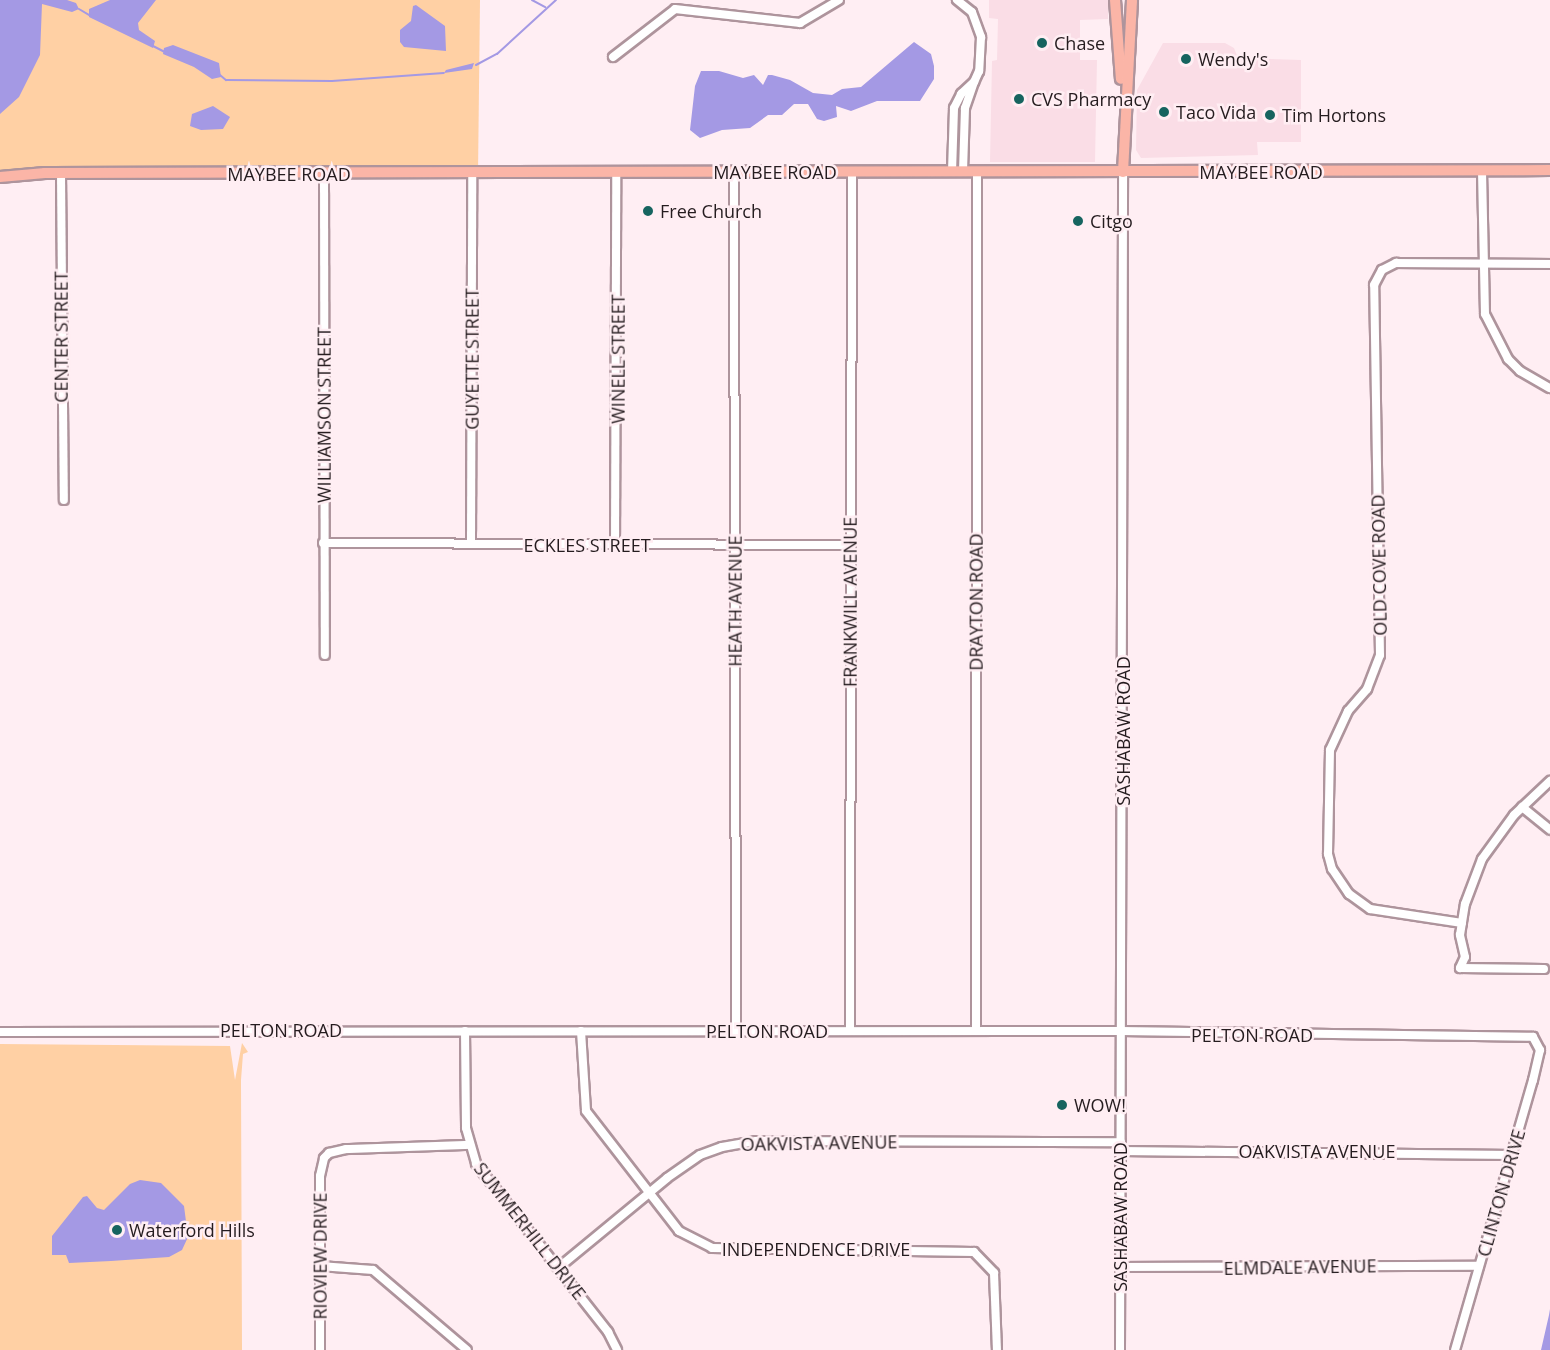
<!DOCTYPE html>
<style>
body{margin:0}
#map{position:relative;width:1550px;height:1350px;overflow:hidden;background:#ffeef3;font-family:"Open Sans",sans-serif}
div>[style]{position:absolute}
.built>*{inset:0;background:#fadde6}
.green>*{inset:0;background:#ffd0a4}
.water>*{inset:0;background:#a499e4}
.stream>*{height:2px;margin:-1px;padding:0 1px;transform-origin:1px;border-radius:1px;background:#a499e4}
.roads{filter:drop-shadow(2px 0 #ae949c) drop-shadow(-2px 0 #ae949c) drop-shadow(0 2px #ae949c) drop-shadow(0 -2px #ae949c)}
.minor>*{height:8px;margin:-4px;padding:0 4px;transform-origin:4px;border-radius:4px;background:#fff}
.major>*{height:10px;margin:-5px;padding:0 5px;transform-origin:5px;border-radius:5px;background:#fbb5a7}
.dots>*{width:16px;height:16px;translate:-50% -50%;box-sizing:border-box;border:3px solid #ffeef3;border-radius:50%}
span{translate:-50% -50%;white-space:nowrap;text-align:center;line-height:1.15;-webkit-text-stroke:5px #ffeef3;paint-order:stroke}
.poi-label{font-size:18px;color:#251c1f}
.left{translate:0 -50%;text-align:left}
.street-label{font-size:18px;color:#251c1f}
</style>
<div id="map">
<div class="built">
<div style="clip-path:polygon(989px 0,1108px 0,1108px 19px,1080px 20px,1080px 60px,1097px 60px,1095px 162px,990px 162px,992px 61px,997px 60px,998px 19px,989px 18px)"></div>
<div style="clip-path:polygon(1163px 43px,1225px 43px,1234px 48px,1238px 58px,1301px 60px,1301px 142px,1257px 142px,1258px 155px,1141px 158px,1136px 150px,1137px 90px)"></div>
</div>
<div class="green">
<div style="clip-path:polygon(0 0,480px 0,478px 173px,0 173px)"></div>
<div style="clip-path:polygon(242px 1043px,248px 1052px,243px 1054px,241px 1080px,242px 1350px,0 1350px,0 1044px,230px 1046px,235px 1080px)"></div>
</div>
<div class="water">
<div style="clip-path:polygon(0 0,67px 0,76px 3px,79px 9px,72px 12px,42px 4px,40px 55px,19px 97px,0 114px)"></div>
<div style="clip-path:polygon(110px 0,156px 0,138px 23px,139px 30px,155px 41px,153px 48px,89px 17px,89px 9px)"></div>
<div style="clip-path:polygon(416px 5px,445px 26px,446px 51px,404px 47px,400px 42px,400px 30px,411px 21px,413px 6px)"></div>
<div style="clip-path:polygon(914px 42px,931px 54px,934px 66px,934px 79px,920px 101px,877px 101px,851px 111px,836px 106px,837px 117px,824px 121px,817px 119px,808px 104px,794px 104px,782px 115px,768px 115px,750px 128px,722px 130px,700px 138px,690px 130px,695px 86px,701px 71px,719px 71px,743px 78px,754px 75px,763px 85px,768px 75px,772px 75px,790px 80px,813px 93px,832px 95px,842px 89px,861px 87px)"></div>
<div style="clip-path:polygon(173px 45px,219px 63px,221px 77px,212px 79px,194px 67px,163px 54px,164px 48px)"></div>
<div style="clip-path:polygon(474px 63px,472px 69px,444px 73px,446px 70px)"></div>
<div style="clip-path:polygon(213px 106px,230px 117px,223px 129px,201px 130px,190px 126px,192px 114px)"></div>
<div style="clip-path:polygon(140px 1180px,161px 1183px,184px 1206px,188px 1237px,182px 1250px,169px 1257px,111px 1261px,69px 1263px,66px 1255px,52px 1255px,52px 1236px,83px 1197px,87px 1196px,97px 1208px,104px 1210px,130px 1184px)"></div>
<div style="clip-path:polygon(1550px 1309px,1550px 1350px,1541px 1350px,1549px 1315px)"></div>
</div>
<div class="stream">
<div style="left:532px;top:0;width:15px;rotate:28deg"></div>
<div style="left:79px;top:9px;width:12px;rotate:31deg"></div>
<div style="left:153px;top:46px;width:16px;rotate:27deg"></div>
<div style="left:476px;top:65px;width:24px;rotate:-28deg"></div>
<div style="left:497px;top:54px;width:80px;rotate:-42.5deg"></div>
<div style="left:220px;top:75px;width:8px;rotate:40deg"></div>
<div style="left:226px;top:80px;width:106px;rotate:0.5deg"></div>
<div style="left:332px;top:81px;width:112px;rotate:-4.1deg"></div>
</div>
<div class="roads">
<div class="minor">
<div style="left:957px;top:0;width:19px;rotate:39deg"></div>
<div style="left:972px;top:12px;width:27px;rotate:70deg"></div>
<div style="left:981px;top:37px;width:34px;rotate:93deg"></div>
<div style="left:979px;top:71px;width:12px;rotate:114deg"></div>
<div style="left:613px;top:57px;width:78px;rotate:-37.7deg"></div>
<div style="left:675px;top:9px;width:126px;rotate:6.4deg"></div>
<div style="left:800px;top:23px;width:45px;rotate:-30.5deg"></div>
<div style="left:734px;top:171px;width:860px;rotate:89.87deg"></div>
<div style="left:1482px;top:171px;width:143px;rotate:88.8deg"></div>
<div style="left:1485px;top:314px;width:51px;rotate:62.9deg"></div>
<div style="left:1508px;top:359px;width:17px;rotate:45deg"></div>
<div style="left:1520px;top:371px;width:34px;rotate:30deg"></div>
<div style="left:952px;top:172px;width:64px;rotate:-88.2deg"></div>
<div style="left:954px;top:108px;width:16px;rotate:-63deg"></div>
<div style="left:961px;top:94px;width:18px;rotate:-43deg"></div>
<div style="left:974px;top:82px;width:28px;rotate:109deg"></div>
<div style="left:965px;top:108px;width:64px;rotate:91.8deg"></div>
<div style="left:61px;top:174px;width:326px;rotate:89.5deg"></div>
<div style="left:324px;top:174px;width:481px;rotate:89.9deg"></div>
<div style="left:323px;top:543px;width:528px;rotate:0.22deg"></div>
<div style="left:471px;top:543px;width:369px;rotate:-89.8deg"></div>
<div style="left:615px;top:544px;width:371px;rotate:-89.8deg"></div>
<div style="left:1522px;top:807px;width:36px;rotate:39deg"></div>
<div style="left:1462px;top:923px;width:93px;rotate:-171.3deg"></div>
<div style="left:1370px;top:909px;width:26px;rotate:-144deg"></div>
<div style="left:1349px;top:894px;width:30px;rotate:-124deg"></div>
<div style="left:1332px;top:869px;width:16px;rotate:-105deg"></div>
<div style="left:1328px;top:854px;width:104px;rotate:-88.9deg"></div>
<div style="left:1330px;top:750px;width:43px;rotate:-65.2deg"></div>
<div style="left:1348px;top:711px;width:29px;rotate:-49deg"></div>
<div style="left:1367px;top:689px;width:36px;rotate:-69deg"></div>
<div style="left:1380px;top:655px;width:370px;rotate:-90.9deg"></div>
<div style="left:1374px;top:285px;width:17px;rotate:-62deg"></div>
<div style="left:1382px;top:270px;width:16px;rotate:-27deg"></div>
<div style="left:1396px;top:263px;width:154px;rotate:0.4deg"></div>
<div style="left:1544px;top:969px;width:84px;rotate:-179.3deg"></div>
<div style="left:1460px;top:968px;width:12px;rotate:-66deg"></div>
<div style="left:1465px;top:957px;width:23px;rotate:-103deg"></div>
<div style="left:1460px;top:935px;width:31px;rotate:-81deg"></div>
<div style="left:1465px;top:904px;width:48px;rotate:-69.3deg"></div>
<div style="left:1482px;top:859px;width:54px;rotate:-54deg"></div>
<div style="left:1514px;top:815px;width:50px;rotate:-43.4deg"></div>
<div style="left:465px;top:1031px;width:97px;rotate:89.4deg"></div>
<div style="left:466px;top:1128px;width:37px;rotate:74deg"></div>
<div style="left:476px;top:1164px;width:214px;rotate:51.8deg"></div>
<div style="left:608px;top:1332px;width:20px;rotate:63deg"></div>
<div style="left:581px;top:1031px;width:80px;rotate:86.4deg"></div>
<div style="left:586px;top:1111px;width:152px;rotate:52.2deg"></div>
<div style="left:679px;top:1231px;width:37px;rotate:27deg"></div>
<div style="left:712px;top:1248px;width:262px;rotate:0.9deg"></div>
<div style="left:974px;top:1252px;width:29px;rotate:46deg"></div>
<div style="left:994px;top:1273px;width:77px;rotate:87.8deg"></div>
<div style="left:850px;top:1031px;width:859px;rotate:-89.87deg"></div>
<div style="left:976px;top:1031px;width:859px;rotate:-89.93deg"></div>
<div style="left:0;top:1032px;width:1121px;rotate:-0.05deg"></div>
<div style="left:1121px;top:1031px;width:412px;rotate:0.8deg"></div>
<div style="left:1533px;top:1037px;width:15px;rotate:62deg"></div>
<div style="left:1540px;top:1050px;width:31px;rotate:103deg"></div>
<div style="left:1533px;top:1080px;width:281px;rotate:106.1deg"></div>
<div style="left:1121px;top:1151px;width:392px;rotate:0.6deg"></div>
<div style="left:320px;top:1266px;width:53px;rotate:4.3deg"></div>
<div style="left:373px;top:1270px;width:123px;rotate:40.4deg"></div>
<div style="left:1120px;top:1267px;width:359px;rotate:-0.2deg"></div>
<div style="left:558px;top:1268px;width:141px;rotate:-39.5deg"></div>
<div style="left:667px;top:1178px;width:40px;rotate:-34.9deg"></div>
<div style="left:700px;top:1155px;width:23px;rotate:-20deg"></div>
<div style="left:722px;top:1147px;width:35px;rotate:-10deg"></div>
<div style="left:756px;top:1141px;width:365px;rotate:0.2deg"></div>
<div style="left:320px;top:1350px;width:174px;rotate:-90deg"></div>
<div style="left:320px;top:1176px;width:18px;rotate:-77deg"></div>
<div style="left:324px;top:1158px;width:7px;rotate:-45deg"></div>
<div style="left:329px;top:1153px;width:17px;rotate:-13deg"></div>
<div style="left:346px;top:1149px;width:122px;rotate:-1.9deg"></div>
<div style="left:1120px;top:1350px;width:1178px;rotate:-89.85deg"></div>
</div>
<div class="major">
<div style="left:1115px;top:0;width:79px;rotate:85.7deg"></div>
<div style="left:1123px;top:172px;width:172px;rotate:-87deg"></div>
<div style="left:0;top:177px;width:45px;rotate:-5.1deg"></div>
<div style="left:45px;top:173px;width:1505px;rotate:-0.11deg"></div>
</div>
</div>
<div class="dots">
<div style="left:1042px;top:43px;background:#16645f"></div>
<div style="left:1186px;top:59px;background:#16645f"></div>
<div style="left:1019px;top:99px;background:#16645f"></div>
<div style="left:1164px;top:112px;background:#16645f"></div>
<div style="left:1270px;top:115px;background:#16645f"></div>
<div style="left:648px;top:211px;background:#16645f"></div>
<div style="left:1078px;top:221px;background:#16645f"></div>
<div style="left:1062px;top:1105px;background:#16645f"></div>
<div style="left:117px;top:1230px;background:#16645f"></div>
</div>
<div class="poi-label">
<span class="left" style="left:1054px;top:43px">Chase</span>
<span class="left" style="left:1198px;top:59px">Wendy's</span>
<span class="left" style="left:1031px;top:99px">CVS Pharmacy</span>
<span class="left" style="left:1176px;top:112px">Taco Vida</span>
<span class="left" style="left:1282px;top:115px">Tim Hortons</span>
<span class="left" style="left:660px;top:211px">Free Church</span>
<span class="left" style="left:1090px;top:221px">Citgo</span>
<span class="left" style="left:1074px;top:1105px">WOW!</span>
<span class="left" style="left:129px;top:1230px">Waterford Hills</span>
</div>
<div class="street-label">
<span style="left:775px;top:172px">MAYBEE ROAD</span>
<span style="left:1261px;top:172px">MAYBEE ROAD</span>
<span style="left:289px;top:174px">MAYBEE ROAD</span>
<span style="left:61px;top:337px;rotate:-90deg">CENTER STREET</span>
<span style="left:472px;top:359px;rotate:-90deg">GUYETTE STREET</span>
<span style="left:618px;top:359px;rotate:-90deg">WINELL STREET</span>
<span style="left:324px;top:415px;rotate:-90deg">WILLIAMSON STREET</span>
<span style="left:587px;top:545px">ECKLES STREET</span>
<span style="left:1379px;top:565px;rotate:-91deg">OLD COVE ROAD</span>
<span style="left:735px;top:601px;rotate:-90deg">HEATH AVENUE</span>
<span style="left:850px;top:602px;rotate:-90deg">FRANKWILL AVENUE</span>
<span style="left:976px;top:602px;rotate:-90deg">DRAYTON ROAD</span>
<span style="left:1123px;top:731px;rotate:-90deg">SASHABAW ROAD</span>
<span style="left:281px;top:1030px">PELTON ROAD</span>
<span style="left:767px;top:1031px">PELTON ROAD</span>
<span style="left:1252px;top:1035px">PELTON ROAD</span>
<span style="left:819px;top:1143px;rotate:-1deg">OAKVISTA AVENUE</span>
<span style="left:1317px;top:1151px">OAKVISTA AVENUE</span>
<span style="left:1501px;top:1193px;rotate:-74deg">CLINTON DRIVE</span>
<span style="left:1120px;top:1217px;rotate:-90deg">SASHABAW ROAD</span>
<span style="left:530px;top:1231px;rotate:52deg">SUMMERHILL DRIVE</span>
<span style="left:816px;top:1249px">INDEPENDENCE DRIVE</span>
<span style="left:320px;top:1256px;rotate:-90deg">RIOVIEW DRIVE</span>
<span style="left:1300px;top:1267px;rotate:-1deg">ELMDALE AVENUE</span>
</div>
</div>
